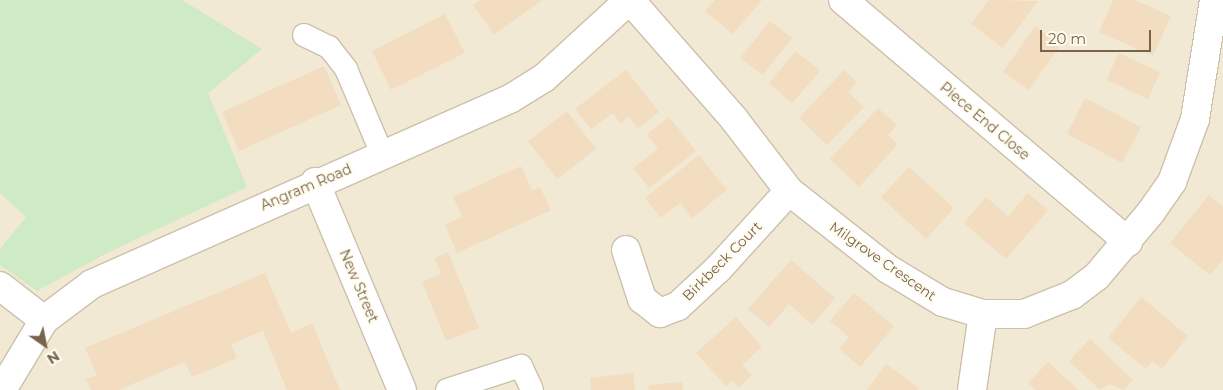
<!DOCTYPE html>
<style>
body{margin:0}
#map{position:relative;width:1223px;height:390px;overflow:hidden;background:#fdf8e8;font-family:Montserrat,sans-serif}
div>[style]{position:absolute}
.residential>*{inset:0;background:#f1e9d4}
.green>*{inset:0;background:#ceebc6}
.building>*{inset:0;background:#f2ddc0}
.roads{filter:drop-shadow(1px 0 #cdc0ab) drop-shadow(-1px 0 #cdc0ab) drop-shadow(0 1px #cdc0ab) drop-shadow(0 -1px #cdc0ab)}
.lane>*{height:22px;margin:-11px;padding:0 11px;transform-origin:11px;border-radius:11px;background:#fff}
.street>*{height:28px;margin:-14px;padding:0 14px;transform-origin:14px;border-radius:14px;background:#fff}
span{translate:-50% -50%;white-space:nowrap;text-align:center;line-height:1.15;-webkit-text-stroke:4px #fffcef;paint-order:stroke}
.street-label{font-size:14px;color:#78634b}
.north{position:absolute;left:20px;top:320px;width:50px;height:50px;-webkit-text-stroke:4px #fffcef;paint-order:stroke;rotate:147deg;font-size:14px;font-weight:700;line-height:20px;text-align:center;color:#78634b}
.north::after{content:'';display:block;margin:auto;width:18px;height:22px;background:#78634b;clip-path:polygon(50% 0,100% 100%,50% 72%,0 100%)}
.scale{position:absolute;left:1040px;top:30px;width:111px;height:22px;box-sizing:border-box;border:2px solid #78634b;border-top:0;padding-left:6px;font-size:15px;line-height:18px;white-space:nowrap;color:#78634b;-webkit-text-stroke:4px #fffcef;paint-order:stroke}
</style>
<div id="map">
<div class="residential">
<div style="clip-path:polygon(0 0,1223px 0,1223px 390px,0 390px)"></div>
</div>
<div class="green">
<div style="clip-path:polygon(0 0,182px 0,262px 49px,208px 93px,247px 187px,107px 253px,37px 291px,0 265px,0 249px,26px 217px,0 193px)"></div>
</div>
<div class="building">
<div style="clip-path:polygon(480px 0,542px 0,494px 35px,473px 5px)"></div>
<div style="clip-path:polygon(715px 0,762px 0,733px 34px,705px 11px)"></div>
<div style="clip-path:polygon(989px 0,1038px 1px,1003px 48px,971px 24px)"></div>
<div style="clip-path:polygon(1113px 0,1135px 0,1171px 16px,1153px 56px,1099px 32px)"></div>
<div style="clip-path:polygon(445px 14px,465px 53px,391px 90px,372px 51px)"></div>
<div style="clip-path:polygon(770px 21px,792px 38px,763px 75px,740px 58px)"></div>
<div style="clip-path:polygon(1035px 26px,1061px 44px,1029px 90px,1003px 72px)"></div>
<div style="clip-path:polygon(796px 51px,820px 71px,792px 103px,769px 83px)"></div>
<div style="clip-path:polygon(1118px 53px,1160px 72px,1148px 99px,1107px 80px)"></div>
<div style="clip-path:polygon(324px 66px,341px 105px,239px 151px,222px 112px)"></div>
<div style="clip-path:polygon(626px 70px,659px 112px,638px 128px,629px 117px,620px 123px,613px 113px,591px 129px,575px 109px)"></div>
<div style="clip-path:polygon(844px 70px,857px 82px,848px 92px,864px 107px,827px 145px,799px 118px)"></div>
<div style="clip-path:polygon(1085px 98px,1141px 127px,1122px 163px,1067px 134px)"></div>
<div style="clip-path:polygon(878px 108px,897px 125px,888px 135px,898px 144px,859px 187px,830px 159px)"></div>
<div style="clip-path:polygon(567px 111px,596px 149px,557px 179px,528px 141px)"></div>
<div style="clip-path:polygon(669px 117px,696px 151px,649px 188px,633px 168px,658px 149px,647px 134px)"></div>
<div style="clip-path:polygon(699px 155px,727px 190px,692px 218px,680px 203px,661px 218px,645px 198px)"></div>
<div style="clip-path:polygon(521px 166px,532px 190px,540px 187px,551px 210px,457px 253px,445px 225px,462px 217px,453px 197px)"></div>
<div style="clip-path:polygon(909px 167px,954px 208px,926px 239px,881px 197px)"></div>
<div style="clip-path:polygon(1028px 193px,1048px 210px,1006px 259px,964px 223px,986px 197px,1008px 216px)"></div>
<div style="clip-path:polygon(1209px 195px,1223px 207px,1223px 260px,1210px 275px,1170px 243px)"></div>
<div style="clip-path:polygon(448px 252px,479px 328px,446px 341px,422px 282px,441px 274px,435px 258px)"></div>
<div style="clip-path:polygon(791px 260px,835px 298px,812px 325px,789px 304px,769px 327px,748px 309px)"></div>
<div style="clip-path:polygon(265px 273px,291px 333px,312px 323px,340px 390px,287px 390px,263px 331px,231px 344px,237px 358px,192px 377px,185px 362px,118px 390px,91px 390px,86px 379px,97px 375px,85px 348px)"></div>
<div style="clip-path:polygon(854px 293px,894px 326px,860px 367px,839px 349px,849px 337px,830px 321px)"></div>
<div style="clip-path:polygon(1141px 297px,1188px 336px,1162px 369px,1152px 361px,1146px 369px,1108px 338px)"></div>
<div style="clip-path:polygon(736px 317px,762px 347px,742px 365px,752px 375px,739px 388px,733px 380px,726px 386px,696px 353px)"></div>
<div style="clip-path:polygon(1090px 339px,1133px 380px,1124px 390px,1109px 384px,1100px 390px,1069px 361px)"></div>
<div style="clip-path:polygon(1048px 362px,1079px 390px,1036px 390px,1028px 383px)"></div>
<div style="clip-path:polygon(886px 364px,919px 388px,918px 390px,867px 390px)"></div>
<div style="clip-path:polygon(633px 373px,635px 390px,591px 390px,590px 378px)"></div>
<div style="clip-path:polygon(682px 382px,683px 390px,649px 390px,648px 385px)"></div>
</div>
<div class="roads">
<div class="lane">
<div style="left:304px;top:35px;width:28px;rotate:26deg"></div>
<div style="left:329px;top:47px;width:28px;rotate:52deg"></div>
<div style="left:346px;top:69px;width:92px;rotate:67deg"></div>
<div style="left:447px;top:390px;width:78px;rotate:-18deg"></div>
<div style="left:521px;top:366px;width:26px;rotate:65deg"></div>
</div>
<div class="street">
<div style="left:630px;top:0;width:158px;rotate:48.8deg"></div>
<div style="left:734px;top:119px;width:91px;rotate:52.6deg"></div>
<div style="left:789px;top:191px;width:126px;rotate:38.2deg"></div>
<div style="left:888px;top:269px;width:64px;rotate:31deg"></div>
<div style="left:943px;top:302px;width:42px;rotate:16.7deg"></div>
<div style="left:983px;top:314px;width:41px"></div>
<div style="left:1024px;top:314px;width:52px;rotate:-21.6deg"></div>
<div style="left:1072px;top:295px;width:31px;rotate:-37deg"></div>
<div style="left:1097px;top:276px;width:84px;rotate:-49.8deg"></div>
<div style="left:1151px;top:212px;width:37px;rotate:-55deg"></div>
<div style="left:1172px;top:182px;width:67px;rotate:-69.9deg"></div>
<div style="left:1195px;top:119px;width:121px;rotate:-80.9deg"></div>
<div style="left:843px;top:0;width:374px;rotate:40.3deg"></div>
<div style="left:315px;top:182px;width:225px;rotate:67.3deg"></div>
<div style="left:626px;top:250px;width:52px;rotate:71.9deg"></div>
<div style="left:642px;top:299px;width:23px;rotate:38deg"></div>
<div style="left:660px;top:313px;width:19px;rotate:-21deg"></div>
<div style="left:678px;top:306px;width:54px;rotate:-42.8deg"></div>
<div style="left:718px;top:269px;width:105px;rotate:-47.7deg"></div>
<div style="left:0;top:286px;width:56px;rotate:37.7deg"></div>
<div style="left:2px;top:390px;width:82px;rotate:-59deg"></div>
<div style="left:44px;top:320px;width:60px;rotate:-36.9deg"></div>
<div style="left:92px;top:284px;width:457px;rotate:-23.9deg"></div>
<div style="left:510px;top:99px;width:40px;rotate:-32deg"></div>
<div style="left:544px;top:78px;width:115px;rotate:-42.5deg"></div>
<div style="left:972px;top:390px;width:77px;rotate:-81.8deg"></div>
</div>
</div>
<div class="street-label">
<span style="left:985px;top:121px;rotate:40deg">Piece End Close</span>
<span style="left:306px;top:187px;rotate:-23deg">Angram Road</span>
<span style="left:722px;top:261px;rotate:-45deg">Birkbeck Court</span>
<span style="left:883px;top:261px;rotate:35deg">Milgrove Crescent</span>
<span style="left:359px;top:286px;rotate:67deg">New Street</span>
</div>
<div class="north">N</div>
<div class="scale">20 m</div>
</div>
